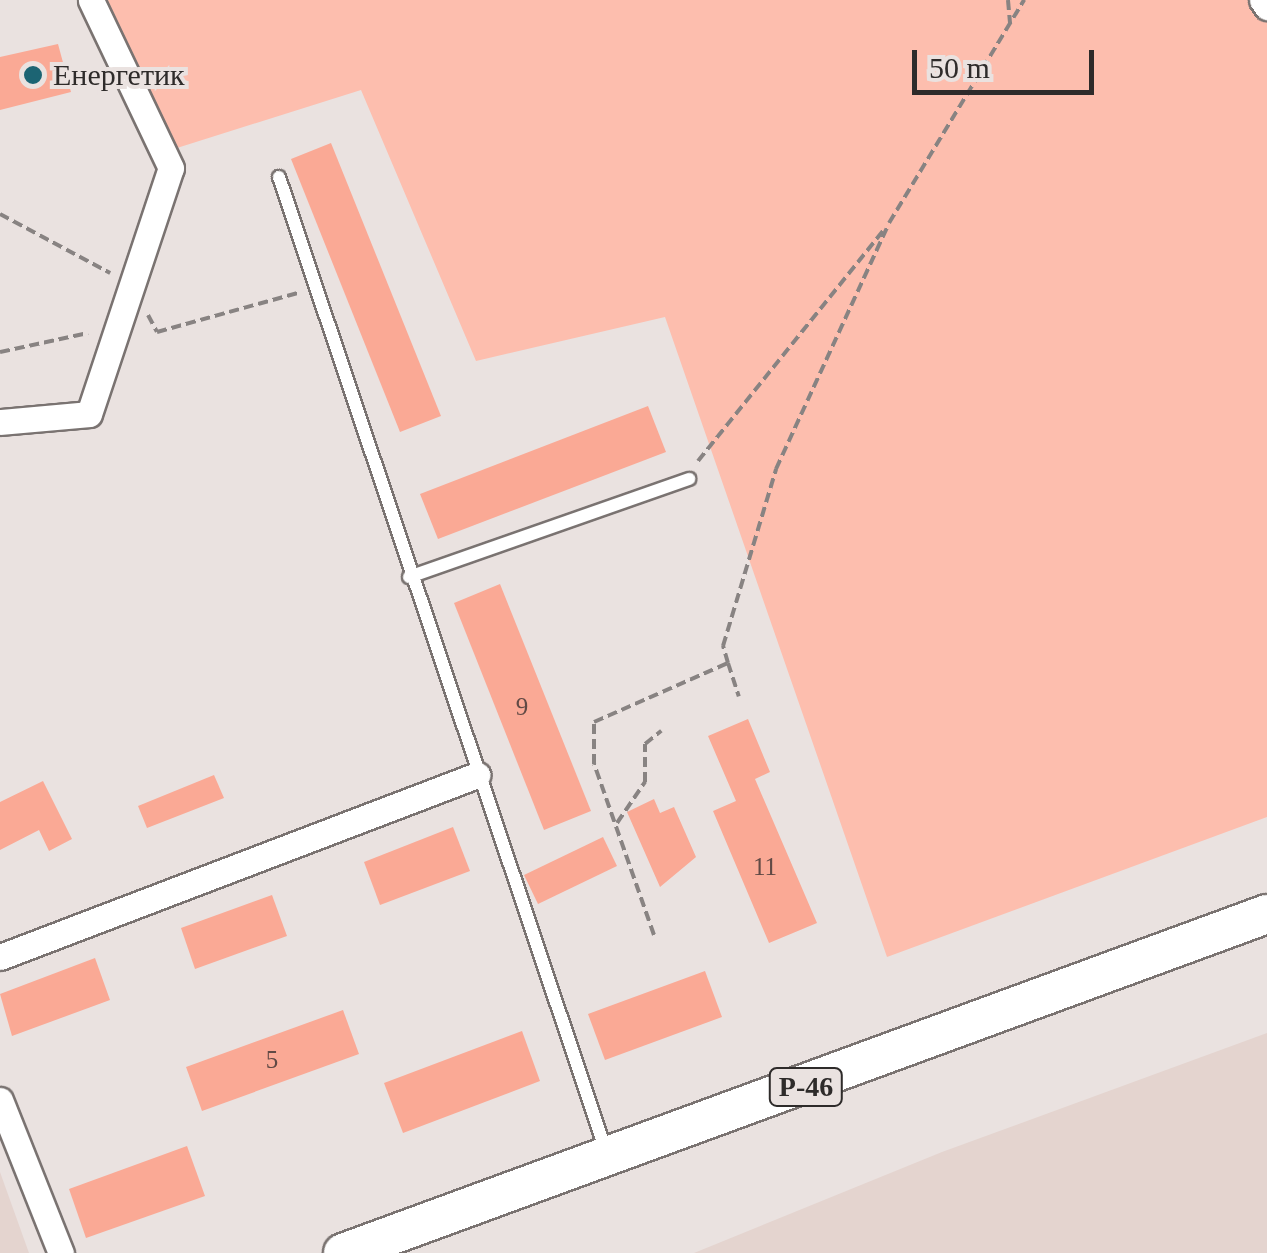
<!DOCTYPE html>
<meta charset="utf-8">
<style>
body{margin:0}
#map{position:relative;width:1267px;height:1253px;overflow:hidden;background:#eae2e0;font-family:"Times New Roman",serif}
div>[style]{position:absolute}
.built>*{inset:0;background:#e4d4cf}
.green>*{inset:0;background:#fdbeae}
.building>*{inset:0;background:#faa995}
.path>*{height:4px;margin-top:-2px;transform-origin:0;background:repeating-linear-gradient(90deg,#888382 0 10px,transparent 0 15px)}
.roads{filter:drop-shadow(2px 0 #7a7371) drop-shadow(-2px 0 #7a7371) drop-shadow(0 2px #7a7371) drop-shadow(0 -2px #7a7371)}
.lane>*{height:12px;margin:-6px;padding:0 6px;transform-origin:6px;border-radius:6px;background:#fff}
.street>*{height:25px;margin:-12.5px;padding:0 12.5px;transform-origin:12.5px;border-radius:12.5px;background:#fff}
.primary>*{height:38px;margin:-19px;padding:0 19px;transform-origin:19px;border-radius:19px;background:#fff}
.dots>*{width:28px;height:28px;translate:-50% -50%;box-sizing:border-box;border:5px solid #eae2e0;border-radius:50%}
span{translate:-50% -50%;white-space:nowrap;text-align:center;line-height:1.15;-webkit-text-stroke:8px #eae2e0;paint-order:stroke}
.number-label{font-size:25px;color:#614a45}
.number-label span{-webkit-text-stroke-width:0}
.shield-label span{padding:2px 8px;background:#eae2e0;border:2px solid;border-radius:8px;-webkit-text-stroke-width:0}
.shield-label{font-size:28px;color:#2e2b2a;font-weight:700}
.poi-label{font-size:30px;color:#2e2b2a}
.left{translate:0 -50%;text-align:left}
.scale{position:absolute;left:912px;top:50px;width:182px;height:45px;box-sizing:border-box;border:5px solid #2e2b2a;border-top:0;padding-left:12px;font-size:30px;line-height:35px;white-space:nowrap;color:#2e2b2a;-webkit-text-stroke:8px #eae2e0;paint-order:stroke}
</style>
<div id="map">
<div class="built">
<div style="clip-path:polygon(1267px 1033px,1267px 1253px,694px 1253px,942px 1152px)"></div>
<div style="clip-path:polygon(0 1172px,29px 1253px,0 1253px)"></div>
</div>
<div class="green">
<div style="clip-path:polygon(81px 0,1267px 0,1267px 817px,887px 957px,665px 317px,476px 361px,361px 90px,158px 154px)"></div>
</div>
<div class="building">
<div style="clip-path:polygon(58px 44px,71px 92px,0 110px,0 57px)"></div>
<div style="clip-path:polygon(331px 143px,441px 416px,400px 432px,291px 159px)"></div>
<div style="clip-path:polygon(648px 406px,666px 452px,438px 539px,420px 494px)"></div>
<div style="clip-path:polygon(500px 584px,591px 811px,544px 830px,454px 603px)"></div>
<div style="clip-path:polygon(748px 719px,770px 772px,755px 779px,817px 923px,769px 943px,713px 811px,736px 801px,708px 736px)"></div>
<div style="clip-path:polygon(214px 775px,224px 798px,147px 828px,138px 806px)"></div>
<div style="clip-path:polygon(43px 781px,72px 839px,49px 851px,39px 830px,0 850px,0 802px)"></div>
<div style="clip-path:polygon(654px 799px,660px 813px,674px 807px,696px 857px,660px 887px,627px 812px)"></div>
<div style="clip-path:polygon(453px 827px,470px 871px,380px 905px,364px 862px)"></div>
<div style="clip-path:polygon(603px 837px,617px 866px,538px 904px,524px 875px)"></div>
<div style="clip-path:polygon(272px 895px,287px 936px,195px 969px,181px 928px)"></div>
<div style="clip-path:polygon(95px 958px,110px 1000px,12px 1036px,0 994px)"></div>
<div style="clip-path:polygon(705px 971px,722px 1017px,605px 1060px,588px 1014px)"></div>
<div style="clip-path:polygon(343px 1010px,359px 1054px,202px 1111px,186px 1067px)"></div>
<div style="clip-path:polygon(522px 1031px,540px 1081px,403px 1133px,384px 1083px)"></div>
<div style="clip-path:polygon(187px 1146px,205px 1196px,86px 1238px,69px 1189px)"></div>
</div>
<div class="path">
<div style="left:1008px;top:0;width:23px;rotate:85deg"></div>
<div style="left:0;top:214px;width:125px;rotate:28.2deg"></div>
<div style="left:889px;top:223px;width:261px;rotate:-58.8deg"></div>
<div style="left:148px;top:315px;width:19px;rotate:62deg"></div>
<div style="left:157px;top:332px;width:146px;rotate:-15.5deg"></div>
<div style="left:0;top:352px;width:90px;rotate:-12.2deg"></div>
<div style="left:698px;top:461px;width:295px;rotate:-51.2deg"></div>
<div style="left:728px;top:663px;width:35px;rotate:72deg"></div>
<div style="left:617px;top:823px;width:50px;rotate:-55.7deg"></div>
<div style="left:645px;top:782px;width:38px;rotate:-90deg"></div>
<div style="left:645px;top:744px;width:21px;rotate:-39deg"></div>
<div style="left:654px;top:935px;width:181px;rotate:-109.3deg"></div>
<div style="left:594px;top:764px;width:42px;rotate:-90deg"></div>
<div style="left:594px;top:722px;width:146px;rotate:-23.8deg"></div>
<div style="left:728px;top:663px;width:18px;rotate:-106deg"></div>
<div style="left:723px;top:646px;width:185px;rotate:-73.3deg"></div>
<div style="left:776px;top:469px;width:268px;rotate:-65.3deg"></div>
</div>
<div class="roads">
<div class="lane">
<div style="left:279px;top:177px;width:1027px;rotate:71.44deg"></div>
<div style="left:409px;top:577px;width:297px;rotate:-19.3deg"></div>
</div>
<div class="street">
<div style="left:1262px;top:0;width:9px;rotate:54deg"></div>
<div style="left:0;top:422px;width:89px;rotate:-5.1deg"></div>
<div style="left:89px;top:414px;width:259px;rotate:-71.6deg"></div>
<div style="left:171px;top:168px;width:186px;rotate:-115.5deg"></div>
<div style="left:0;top:957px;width:511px;rotate:-20.88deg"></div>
<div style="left:0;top:1100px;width:165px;rotate:68.3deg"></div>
</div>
<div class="primary">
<div style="left:343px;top:1253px;width:984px;rotate:-20.15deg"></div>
</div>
</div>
<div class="dots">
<div style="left:33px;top:75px;background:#1c6473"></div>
</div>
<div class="number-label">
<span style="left:522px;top:707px">9</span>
<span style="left:765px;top:867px">11</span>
<span style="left:272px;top:1060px">5</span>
</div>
<div class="shield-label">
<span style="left:806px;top:1087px">Р-46</span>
</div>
<div class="poi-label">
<span class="left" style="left:53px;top:75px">Енергетик</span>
</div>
<div class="scale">50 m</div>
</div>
